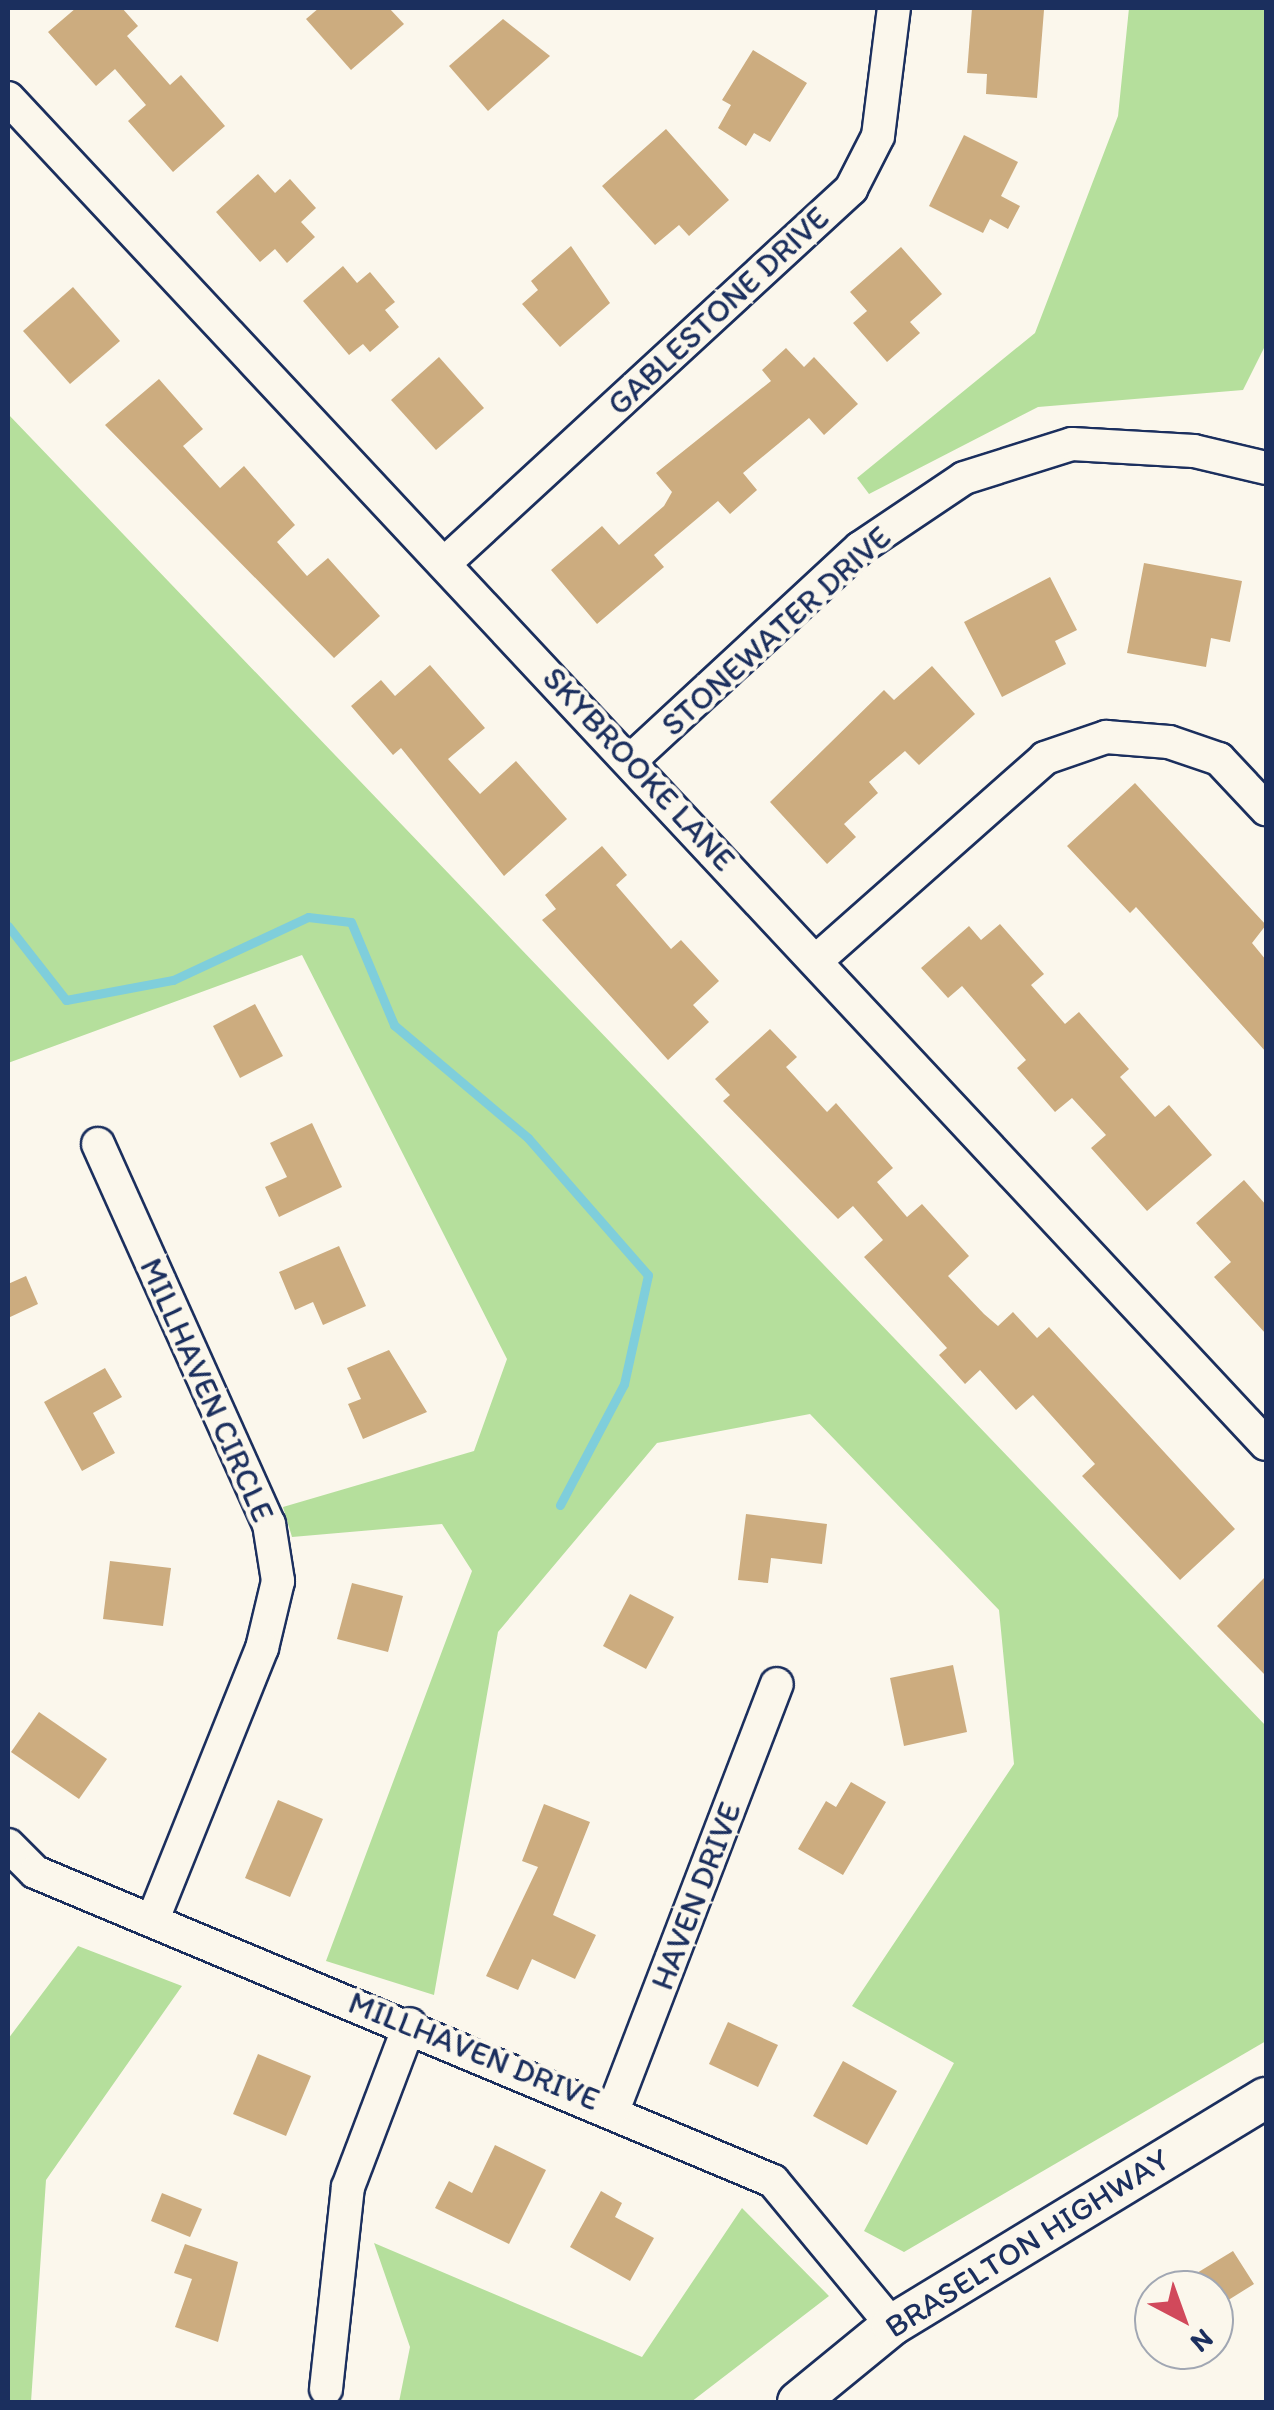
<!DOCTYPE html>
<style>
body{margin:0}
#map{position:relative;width:1274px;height:2410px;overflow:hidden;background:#fbf7ec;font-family:Itim,sans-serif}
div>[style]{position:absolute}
.green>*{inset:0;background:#b5df9c}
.stream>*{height:9px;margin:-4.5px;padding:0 4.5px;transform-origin:4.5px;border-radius:4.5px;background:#7fcedb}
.building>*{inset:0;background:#ccac7f}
.roads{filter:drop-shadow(2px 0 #1b2f5e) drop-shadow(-2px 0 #1b2f5e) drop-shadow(0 2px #1b2f5e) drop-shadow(0 -2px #1b2f5e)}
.minor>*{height:32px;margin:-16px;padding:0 16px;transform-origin:16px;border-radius:16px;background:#fbf7ec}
.major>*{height:40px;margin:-20px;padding:0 20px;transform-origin:20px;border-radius:20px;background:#fbf7ec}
span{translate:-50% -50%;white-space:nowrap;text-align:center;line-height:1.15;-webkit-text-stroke:9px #fbf7ec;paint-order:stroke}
.street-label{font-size:32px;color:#1b2f5e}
.frame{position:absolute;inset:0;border:10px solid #1b2f5e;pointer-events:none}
.north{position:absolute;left:1134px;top:2270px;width:100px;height:100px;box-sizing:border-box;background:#fbf7ec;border:2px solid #a1a7b3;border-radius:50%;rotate:139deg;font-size:28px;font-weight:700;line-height:40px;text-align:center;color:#1b2f5e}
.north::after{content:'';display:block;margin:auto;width:35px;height:45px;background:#d1495b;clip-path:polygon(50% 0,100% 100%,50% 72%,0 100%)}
</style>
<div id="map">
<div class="green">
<div style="clip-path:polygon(1129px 8px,1266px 8px,1266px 344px,1243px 390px,1038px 407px,869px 494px,857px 478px,1035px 333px,1118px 116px)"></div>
<div style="clip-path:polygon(8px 414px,1266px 1726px,1266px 2041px,904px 2252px,864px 2231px,954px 2063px,852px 2006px,1014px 1764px,999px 1610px,810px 1414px,657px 1443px,498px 1632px,434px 1995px,326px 1961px,472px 1571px,442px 1524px,292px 1537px,283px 1507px,474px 1451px,507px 1359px,302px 955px,8px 1063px)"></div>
<div style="clip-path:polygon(78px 1946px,182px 1986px,46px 2180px,31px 2402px,8px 2402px,8px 2039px)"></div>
<div style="clip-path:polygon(742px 2208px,829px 2296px,691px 2402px,399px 2402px,410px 2347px,374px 2243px,642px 2357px)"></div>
</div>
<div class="stream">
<div style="left:8px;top:926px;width:94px;rotate:51.9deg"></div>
<div style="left:66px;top:1000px;width:109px;rotate:-10.6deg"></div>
<div style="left:173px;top:980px;width:149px;rotate:-25deg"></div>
<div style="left:308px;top:917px;width:43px;rotate:6.6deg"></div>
<div style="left:351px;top:922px;width:112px;rotate:67.3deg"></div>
<div style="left:394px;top:1025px;width:175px;rotate:40.1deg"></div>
<div style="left:528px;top:1138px;width:182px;rotate:48.8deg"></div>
<div style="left:648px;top:1275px;width:112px;rotate:102.4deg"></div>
<div style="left:624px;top:1384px;width:137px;rotate:117.9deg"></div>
</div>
<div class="building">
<div style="clip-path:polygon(76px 8px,122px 8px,138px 26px,127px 36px,170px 85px,181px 75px,225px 126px,173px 172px,128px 121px,146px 105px,115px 69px,96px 86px,48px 32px)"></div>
<div style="clip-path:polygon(319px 8px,389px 8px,404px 24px,351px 70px,306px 19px)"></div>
<div style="clip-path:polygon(972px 8px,1044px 10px,1037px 98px,986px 94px,987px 74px,967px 73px)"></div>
<div style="clip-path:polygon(503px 19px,550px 56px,488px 111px,449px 66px)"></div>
<div style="clip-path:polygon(753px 50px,807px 83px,770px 142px,754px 133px,746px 146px,718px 128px,731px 105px,722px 100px)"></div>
<div style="clip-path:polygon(666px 129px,729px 200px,689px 236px,679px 225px,655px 245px,602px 186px)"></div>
<div style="clip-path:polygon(964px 135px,1018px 162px,1001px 196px,1020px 206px,1008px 229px,990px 219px,983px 233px,929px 206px)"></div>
<div style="clip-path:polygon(258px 174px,275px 193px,290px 179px,316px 208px,301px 222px,315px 237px,287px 263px,275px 249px,260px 262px,216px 212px)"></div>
<div style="clip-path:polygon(571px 246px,610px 303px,560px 347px,522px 304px,538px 290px,531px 281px)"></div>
<div style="clip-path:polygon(901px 247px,942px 294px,910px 322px,920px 333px,887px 362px,853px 323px,867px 311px,850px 292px)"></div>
<div style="clip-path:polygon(343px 266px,357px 283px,370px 272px,395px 302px,385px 310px,399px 327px,370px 352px,363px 344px,349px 355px,303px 301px)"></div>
<div style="clip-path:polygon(73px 287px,120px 341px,70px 384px,23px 331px)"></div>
<div style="clip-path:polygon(786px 348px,804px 367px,814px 357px,858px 404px,824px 435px,809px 418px,778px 444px,743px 473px,757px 490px,730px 514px,718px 501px,654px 555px,664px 567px,597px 624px,551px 570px,602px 526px,619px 545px,664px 506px,672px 492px,656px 473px,771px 381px,762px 370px)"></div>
<div style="clip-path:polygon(439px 357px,484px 408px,436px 450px,391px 400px)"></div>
<div style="clip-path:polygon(159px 379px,203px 429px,183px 446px,220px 488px,244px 466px,295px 525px,277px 542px,307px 576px,328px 558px,380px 616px,334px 658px,105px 425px)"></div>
<div style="clip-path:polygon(1144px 563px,1242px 581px,1230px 642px,1211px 638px,1206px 667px,1127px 653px)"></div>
<div style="clip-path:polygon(1050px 577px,1077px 630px,1055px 641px,1066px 664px,1002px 697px,964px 622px)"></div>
<div style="clip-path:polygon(430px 665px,485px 728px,448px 759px,480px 794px,516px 761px,567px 819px,504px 876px,401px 748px,393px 755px,351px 706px,381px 680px,395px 696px)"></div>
<div style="clip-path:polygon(932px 666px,975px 714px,919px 765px,905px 751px,869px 782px,878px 793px,844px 824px,856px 837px,827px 864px,770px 802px,884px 690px,894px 700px)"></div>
<div style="clip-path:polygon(1135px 783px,1266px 925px,1252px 943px,1266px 960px,1266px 1052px,1136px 907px,1130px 913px,1067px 846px)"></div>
<div style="clip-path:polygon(602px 846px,627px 875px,616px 885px,671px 949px,681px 940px,719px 981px,693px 1005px,709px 1022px,668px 1060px,542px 920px,556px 909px,545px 895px)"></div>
<div style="clip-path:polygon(1000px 924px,1044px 974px,1031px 985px,1065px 1024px,1079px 1012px,1129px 1069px,1120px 1077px,1155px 1117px,1169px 1105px,1212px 1155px,1147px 1211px,1091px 1148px,1106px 1135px,1072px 1098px,1055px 1112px,1017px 1068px,1026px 1060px,962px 986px,948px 998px,921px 968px,969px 926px,981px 940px)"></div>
<div style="clip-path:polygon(255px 1004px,283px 1056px,240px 1078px,213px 1026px)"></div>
<div style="clip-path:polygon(770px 1029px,797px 1057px,786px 1067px,827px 1112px,836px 1103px,893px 1168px,877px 1182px,907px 1217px,922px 1204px,969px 1256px,948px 1276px,984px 1314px,998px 1326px,1013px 1312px,1037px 1338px,1049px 1327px,1235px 1529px,1180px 1580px,1082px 1476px,1095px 1464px,1033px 1395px,1016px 1410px,980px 1370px,965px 1384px,939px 1355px,947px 1348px,864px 1257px,883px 1240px,853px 1206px,838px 1219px,723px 1101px,730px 1095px,715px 1079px)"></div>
<div style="clip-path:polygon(312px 1123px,342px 1187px,279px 1217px,265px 1187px,287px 1177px,270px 1143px)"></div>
<div style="clip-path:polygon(1244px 1180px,1266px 1205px,1266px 1334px,1214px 1277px,1231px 1262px,1196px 1223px)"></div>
<div style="clip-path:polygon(339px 1246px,366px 1306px,323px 1325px,313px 1302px,295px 1310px,279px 1272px)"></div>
<div style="clip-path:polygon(26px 1276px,38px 1304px,8px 1318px,8px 1284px)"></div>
<div style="clip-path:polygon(389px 1350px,427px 1412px,363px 1439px,348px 1404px,361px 1399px,347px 1368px)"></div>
<div style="clip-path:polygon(105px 1368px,122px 1397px,93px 1413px,115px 1453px,82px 1471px,44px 1402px)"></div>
<div style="clip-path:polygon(746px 1514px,827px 1524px,822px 1564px,771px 1558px,768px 1583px,738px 1580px)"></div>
<div style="clip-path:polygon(110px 1561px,171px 1568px,163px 1626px,103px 1619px)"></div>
<div style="clip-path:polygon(1266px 1576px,1266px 1676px,1217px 1626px)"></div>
<div style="clip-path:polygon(352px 1583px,403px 1596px,388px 1652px,337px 1639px)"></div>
<div style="clip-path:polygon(630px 1594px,674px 1617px,646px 1669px,603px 1646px)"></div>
<div style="clip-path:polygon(953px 1665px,967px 1732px,904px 1746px,890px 1678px)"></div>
<div style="clip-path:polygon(39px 1712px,107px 1759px,79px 1799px,11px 1752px)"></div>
<div style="clip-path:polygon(851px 1782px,886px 1802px,843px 1875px,798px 1849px,826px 1801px,836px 1807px)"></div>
<div style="clip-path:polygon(278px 1800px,323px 1819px,290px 1897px,245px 1878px)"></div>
<div style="clip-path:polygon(544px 1804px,590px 1822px,553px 1915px,596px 1935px,575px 1979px,532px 1959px,518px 1990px,486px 1976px,538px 1867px,522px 1861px)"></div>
<div style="clip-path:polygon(728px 2022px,778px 2045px,758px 2087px,709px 2064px)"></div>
<div style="clip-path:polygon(258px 2054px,311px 2076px,286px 2136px,233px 2114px)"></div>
<div style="clip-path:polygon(843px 2061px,897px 2091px,867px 2145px,813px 2116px)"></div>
<div style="clip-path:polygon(495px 2145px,546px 2170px,509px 2244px,435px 2208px,449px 2181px,472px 2193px)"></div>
<div style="clip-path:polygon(601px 2191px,622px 2203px,615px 2217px,654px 2238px,630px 2281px,570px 2247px)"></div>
<div style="clip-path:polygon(162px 2193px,202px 2209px,190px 2237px,151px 2221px)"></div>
<div style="clip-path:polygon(185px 2244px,238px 2262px,218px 2342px,175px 2327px,192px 2279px,174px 2273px)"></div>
<div style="clip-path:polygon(1233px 2251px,1254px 2284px,1214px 2309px,1214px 2290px,1169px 2290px)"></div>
</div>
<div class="roads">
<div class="minor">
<div style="left:8px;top:98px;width:1842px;rotate:46.94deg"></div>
<div style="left:446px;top:562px;width:551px;rotate:-42.64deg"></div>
<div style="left:851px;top:189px;width:59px;rotate:-63deg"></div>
<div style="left:878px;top:136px;width:129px;rotate:-82.9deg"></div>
<div style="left:631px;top:760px;width:312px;rotate:-42.8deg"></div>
<div style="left:860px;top:548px;width:125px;rotate:-33.9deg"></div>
<div style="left:964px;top:478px;width:113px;rotate:-17.5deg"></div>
<div style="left:1072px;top:444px;width:122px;rotate:3.3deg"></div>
<div style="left:1194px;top:451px;width:74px;rotate:13.3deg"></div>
<div style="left:817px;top:960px;width:305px;rotate:-41.5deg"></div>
<div style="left:1045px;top:758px;width:65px;rotate:-19deg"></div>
<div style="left:1106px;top:737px;width:63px;rotate:4.5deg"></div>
<div style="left:1169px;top:742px;width:53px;rotate:18.8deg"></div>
<div style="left:1219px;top:759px;width:69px;rotate:46.8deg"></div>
<div style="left:98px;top:1144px;width:417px;rotate:65.8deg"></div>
<div style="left:269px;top:1524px;width:58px;rotate:81deg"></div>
<div style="left:278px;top:1581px;width:69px;rotate:103.4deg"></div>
<div style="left:262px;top:1648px;width:294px;rotate:111.9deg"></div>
<div style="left:8px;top:1845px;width:38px;rotate:45deg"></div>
<div style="left:35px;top:1872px;width:800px;rotate:22.72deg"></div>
<div style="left:773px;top:2181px;width:187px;rotate:50.4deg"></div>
<div style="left:614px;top:2108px;width:454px;rotate:-69deg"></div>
<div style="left:326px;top:2389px;width:203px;rotate:-83.8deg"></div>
<div style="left:348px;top:2187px;width:174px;rotate:-69.2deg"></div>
</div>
<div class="major">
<div style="left:798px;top:2402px;width:122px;rotate:-39.3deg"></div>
<div style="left:892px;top:2325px;width:437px;rotate:-31.3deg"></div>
</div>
</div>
<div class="street-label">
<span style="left:718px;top:311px;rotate:-43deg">GABLESTONE DRIVE</span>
<span style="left:776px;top:631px;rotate:-42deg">STONEWATER DRIVE</span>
<span style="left:639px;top:769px;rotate:47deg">SKYBROOKE LANE</span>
<span style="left:207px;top:1390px;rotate:66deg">MILLHAVEN CIRCLE</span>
<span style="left:696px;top:1896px;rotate:-69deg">HAVEN DRIVE</span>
<span style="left:474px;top:2051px;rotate:22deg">MILLHAVEN DRIVE</span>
<span style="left:1027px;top:2243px;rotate:-32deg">BRASELTON HIGHWAY</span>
</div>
<div class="frame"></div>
<div class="north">N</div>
</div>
